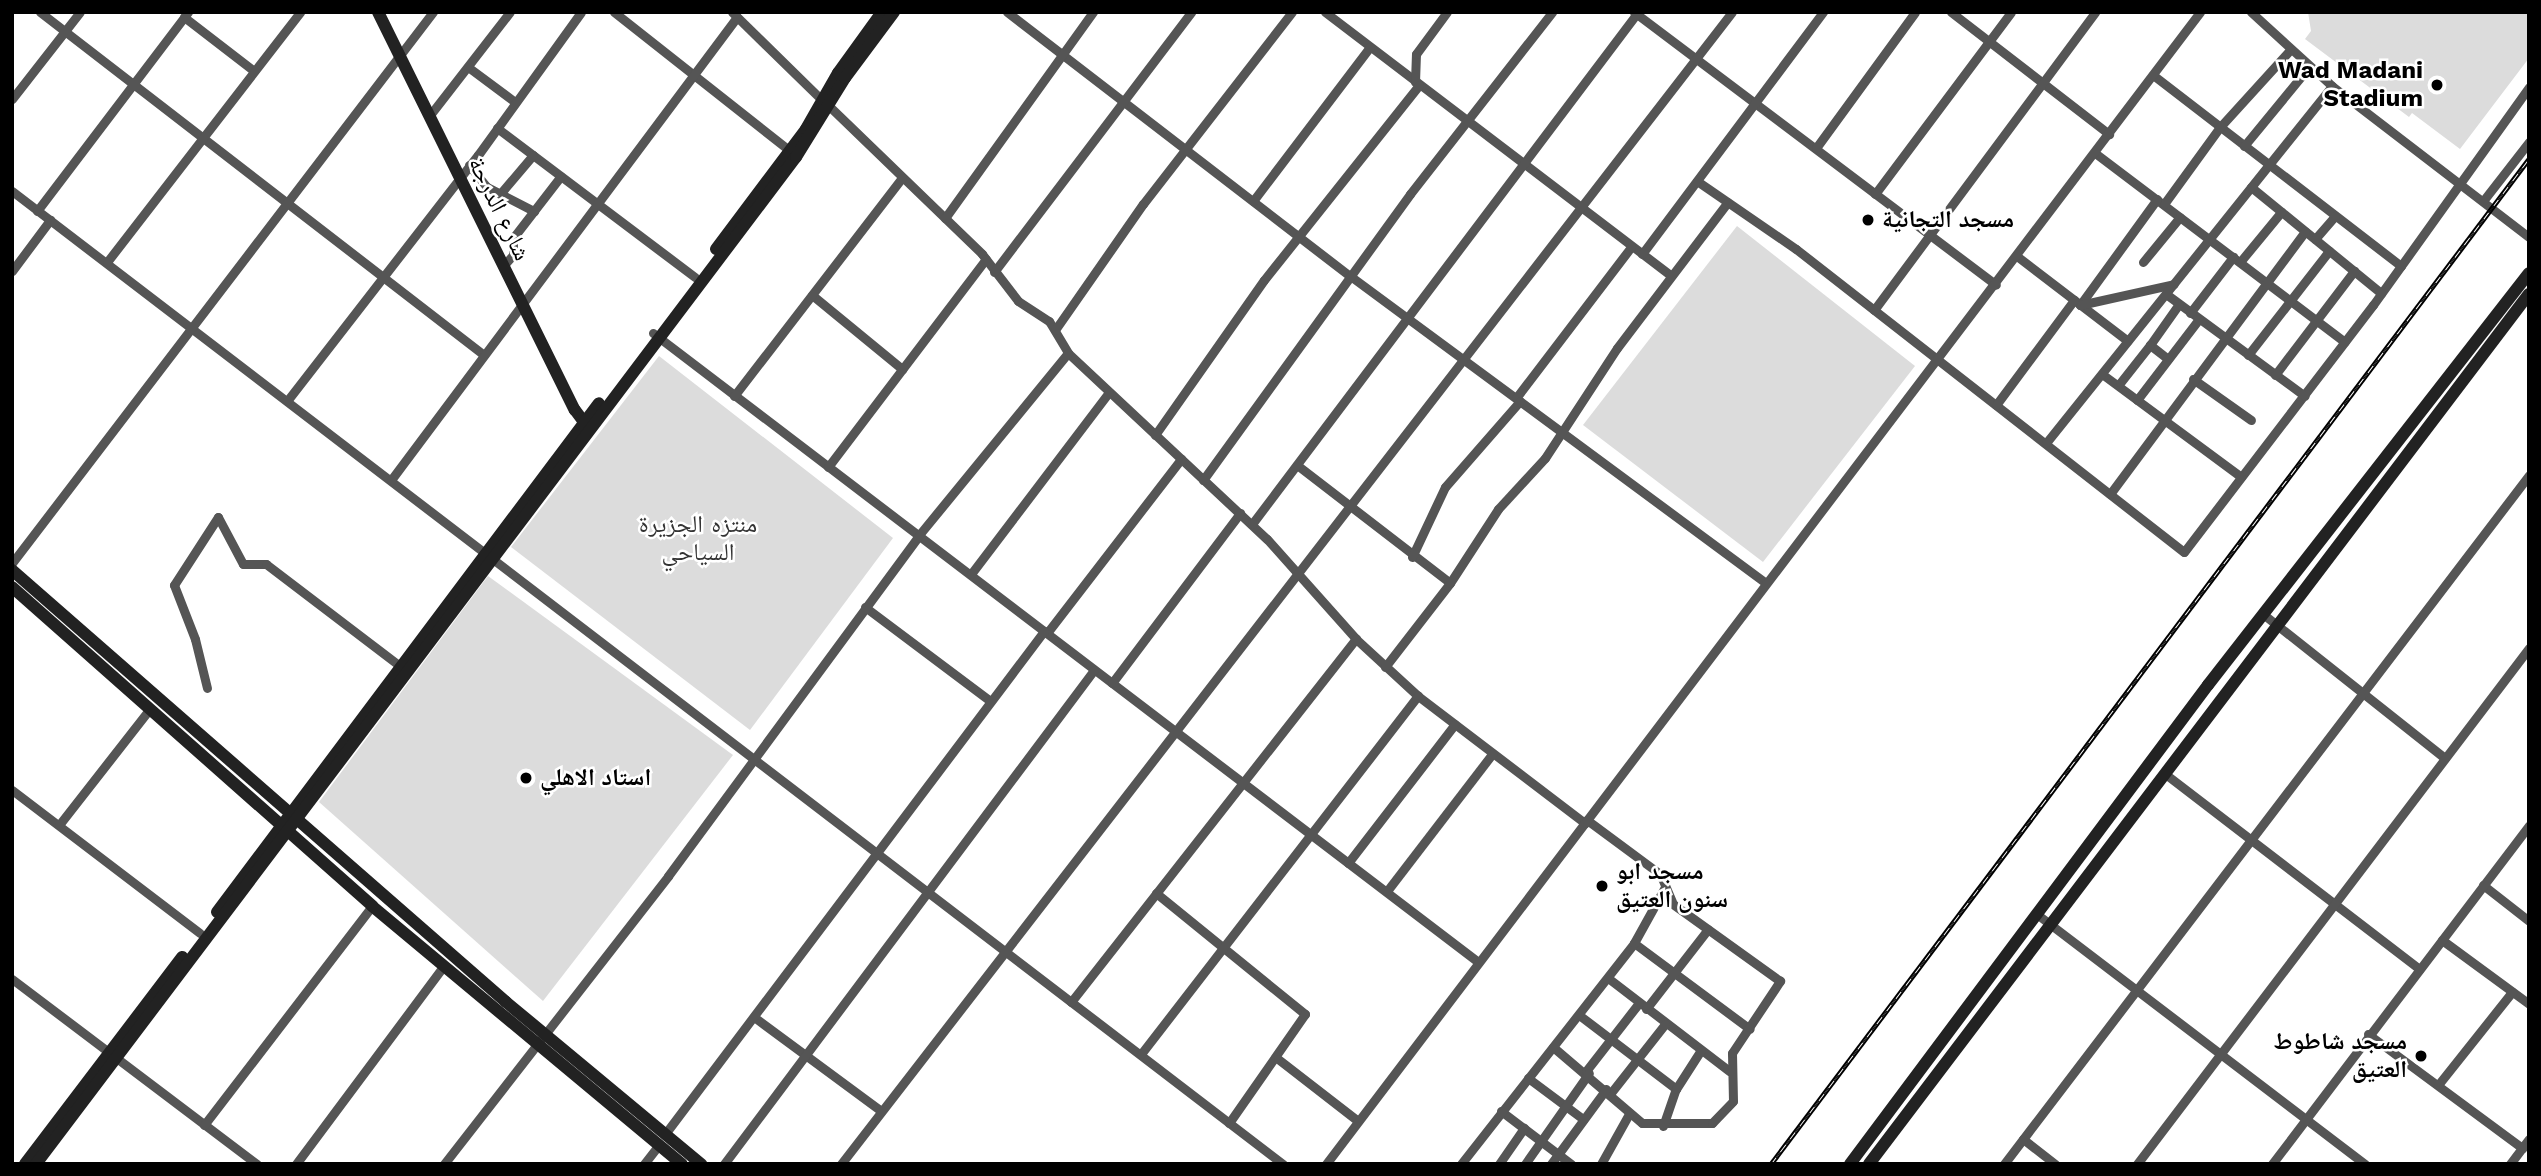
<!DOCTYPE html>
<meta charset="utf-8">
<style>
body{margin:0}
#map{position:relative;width:2541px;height:1176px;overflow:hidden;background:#fff;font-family:"Work Sans","Noto Naskh Arabic",sans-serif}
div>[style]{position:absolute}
.green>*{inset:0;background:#dcdcdc}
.street>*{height:9px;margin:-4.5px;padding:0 4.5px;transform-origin:4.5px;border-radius:4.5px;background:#555}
.secondary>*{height:12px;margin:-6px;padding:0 6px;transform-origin:6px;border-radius:6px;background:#222}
.rail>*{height:5px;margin-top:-2.5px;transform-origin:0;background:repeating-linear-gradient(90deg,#fff 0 8px,#000 0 16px);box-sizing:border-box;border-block:2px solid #000}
.dots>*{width:19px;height:19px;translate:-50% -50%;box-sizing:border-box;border:4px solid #fff;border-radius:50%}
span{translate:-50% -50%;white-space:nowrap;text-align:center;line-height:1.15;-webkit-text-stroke:5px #fff;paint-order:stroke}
.poi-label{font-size:24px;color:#000;font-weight:700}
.right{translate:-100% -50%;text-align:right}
.left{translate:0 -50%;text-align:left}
.street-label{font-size:24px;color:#000}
.park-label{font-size:24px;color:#333}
.frame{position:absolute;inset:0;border:14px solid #000;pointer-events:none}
</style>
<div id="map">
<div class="green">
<div style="clip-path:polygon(2308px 12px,2529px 12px,2529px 58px,2460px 149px,2412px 113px,2409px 117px,2305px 39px,2311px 31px)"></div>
<div style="clip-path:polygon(1737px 226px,1915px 366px,1763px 562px,1583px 425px)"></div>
<div style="clip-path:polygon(659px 356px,893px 538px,750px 730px,511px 547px)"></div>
<div style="clip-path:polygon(488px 576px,733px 755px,543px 1001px,319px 802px)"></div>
</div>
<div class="street">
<div style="left:40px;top:12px;width:561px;rotate:37.69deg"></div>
<div style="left:614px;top:12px;width:224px;rotate:38.3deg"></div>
<div style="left:732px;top:12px;width:126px;rotate:44.4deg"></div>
<div style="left:1007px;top:12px;width:436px;rotate:37.6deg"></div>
<div style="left:1353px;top:278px;width:513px;rotate:36.45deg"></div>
<div style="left:1325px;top:12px;width:435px;rotate:37.3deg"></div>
<div style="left:1634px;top:12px;width:453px;rotate:37deg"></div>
<div style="left:1951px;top:12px;width:200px;rotate:37.7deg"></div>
<div style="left:2251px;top:12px;width:110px;rotate:42.4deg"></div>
<div style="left:2332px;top:86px;width:248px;rotate:37.5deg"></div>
<div style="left:184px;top:17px;width:88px;rotate:37.6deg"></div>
<div style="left:468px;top:67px;width:59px;rotate:36.7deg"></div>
<div style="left:2153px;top:75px;width:313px;rotate:37.6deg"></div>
<div style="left:1415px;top:82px;width:28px;rotate:-88deg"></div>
<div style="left:1416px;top:54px;width:52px;rotate:-53.6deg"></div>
<div style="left:12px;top:99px;width:110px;rotate:-52deg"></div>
<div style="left:829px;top:106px;width:213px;rotate:44deg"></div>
<div style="left:982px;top:254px;width:59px;rotate:52.5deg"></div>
<div style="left:1018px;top:301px;width:37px;rotate:33deg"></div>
<div style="left:1049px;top:321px;width:37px;rotate:59deg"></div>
<div style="left:1068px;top:353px;width:272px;rotate:43.1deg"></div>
<div style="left:1267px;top:539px;width:134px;rotate:48.3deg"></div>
<div style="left:1356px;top:639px;width:84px;rotate:42.6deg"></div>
<div style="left:1418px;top:696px;width:210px;rotate:37.3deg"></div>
<div style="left:430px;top:115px;width:130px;rotate:-52.2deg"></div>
<div style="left:497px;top:128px;width:248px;rotate:37deg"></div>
<div style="left:2244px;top:146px;width:102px;rotate:-50.6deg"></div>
<div style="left:1816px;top:148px;width:168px;rotate:-53.9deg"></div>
<div style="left:2095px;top:153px;width:313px;rotate:37.1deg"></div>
<div style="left:469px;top:165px;width:28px;rotate:51deg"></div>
<div style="left:487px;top:187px;width:53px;rotate:27.1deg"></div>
<div style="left:1697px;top:181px;width:120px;rotate:34.5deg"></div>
<div style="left:1796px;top:249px;width:492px;rotate:38deg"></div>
<div style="left:2184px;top:552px;width:311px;rotate:-52.6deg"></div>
<div style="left:2373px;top:305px;width:268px;rotate:-54.4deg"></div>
<div style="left:2251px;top:187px;width:168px;rotate:39.2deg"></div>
<div style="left:12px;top:191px;width:1601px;rotate:37.44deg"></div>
<div style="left:500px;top:194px;width:51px;rotate:-49.8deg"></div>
<div style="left:1875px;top:194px;width:227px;rotate:-53.2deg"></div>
<div style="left:1253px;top:201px;width:193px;rotate:-52.8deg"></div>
<div style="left:2483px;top:201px;width:75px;rotate:-52.1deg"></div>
<div style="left:2164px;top:204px;width:95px;rotate:-54deg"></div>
<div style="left:2220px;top:127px;width:104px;rotate:-47.7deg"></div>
<div style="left:37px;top:211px;width:250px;rotate:-52.8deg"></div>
<div style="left:945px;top:218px;width:254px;rotate:-54.3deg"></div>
<div style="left:2315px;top:239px;width:30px;rotate:-49deg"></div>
<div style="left:1642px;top:254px;width:302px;rotate:-53.2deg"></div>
<div style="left:2018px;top:257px;width:138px;rotate:37.4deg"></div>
<div style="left:107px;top:262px;width:316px;rotate:-52.3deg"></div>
<div style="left:2143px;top:262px;width:58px;rotate:-50.6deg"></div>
<div style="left:2240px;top:262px;width:65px;rotate:-50.6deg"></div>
<div style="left:504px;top:265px;width:13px;rotate:-48deg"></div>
<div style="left:513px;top:255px;width:17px;rotate:-90deg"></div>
<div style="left:513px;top:238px;width:78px;rotate:-52.3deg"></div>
<div style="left:12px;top:271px;width:64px;rotate:-53.3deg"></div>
<div style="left:994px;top:272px;width:326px;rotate:-52.8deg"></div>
<div style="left:2166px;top:294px;width:172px;rotate:36.3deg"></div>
<div style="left:812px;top:295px;width:117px;rotate:39.4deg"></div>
<div style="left:2080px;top:305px;width:131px;rotate:-54deg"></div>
<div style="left:2080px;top:305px;width:96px;rotate:-12.6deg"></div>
<div style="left:1874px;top:310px;width:371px;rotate:-53.4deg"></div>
<div style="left:2190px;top:313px;width:71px;rotate:-52.5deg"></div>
<div style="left:1055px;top:330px;width:154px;rotate:-55.1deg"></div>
<div style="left:1143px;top:204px;width:243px;rotate:-52.2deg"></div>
<div style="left:653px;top:333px;width:1037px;rotate:37.32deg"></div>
<div style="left:2248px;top:355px;width:132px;rotate:-52.1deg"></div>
<div style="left:2168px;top:359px;width:23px;rotate:-142deg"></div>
<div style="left:2150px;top:345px;width:50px;rotate:-54.7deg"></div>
<div style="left:2102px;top:374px;width:173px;rotate:36.5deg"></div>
<div style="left:2275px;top:375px;width:131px;rotate:-52.8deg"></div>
<div style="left:2193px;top:379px;width:71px;rotate:35.3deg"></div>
<div style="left:2120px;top:383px;width:48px;rotate:-51.7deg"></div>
<div style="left:734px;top:396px;width:275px;rotate:-52.4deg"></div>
<div style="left:1516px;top:398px;width:190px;rotate:-52.7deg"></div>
<div style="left:2137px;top:400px;width:102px;rotate:-52.6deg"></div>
<div style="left:287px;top:401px;width:311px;rotate:-52.2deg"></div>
<div style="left:478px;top:155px;width:176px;rotate:-54.2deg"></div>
<div style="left:1996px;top:405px;width:131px;rotate:-53.4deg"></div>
<div style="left:1155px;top:435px;width:189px;rotate:-54.9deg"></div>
<div style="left:1264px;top:280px;width:249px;rotate:-51.5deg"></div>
<div style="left:2046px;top:443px;width:457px;rotate:-51.3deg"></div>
<div style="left:1297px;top:465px;width:193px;rotate:37.6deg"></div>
<div style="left:828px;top:467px;width:261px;rotate:-52.8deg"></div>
<div style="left:391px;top:480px;width:578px;rotate:-53.23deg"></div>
<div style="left:1203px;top:480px;width:353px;rotate:-54.1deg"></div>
<div style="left:1410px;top:194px;width:231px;rotate:-52deg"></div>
<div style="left:2110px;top:494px;width:327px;rotate:-53.4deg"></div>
<div style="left:1252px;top:524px;width:641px;rotate:-52.99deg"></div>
<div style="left:1412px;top:557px;width:77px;rotate:-64.8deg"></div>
<div style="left:1445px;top:487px;width:114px;rotate:-48.9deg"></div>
<div style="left:12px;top:563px;width:693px;rotate:-52.62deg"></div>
<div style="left:971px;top:574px;width:228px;rotate:-52.8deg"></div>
<div style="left:865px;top:607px;width:156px;rotate:36.9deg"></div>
<div style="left:2263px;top:614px;width:232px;rotate:38.4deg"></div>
<div style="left:1047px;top:633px;width:220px;rotate:-52.4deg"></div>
<div style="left:1385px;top:667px;width:106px;rotate:-52.3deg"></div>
<div style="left:1450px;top:583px;width:88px;rotate:-57deg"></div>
<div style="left:1498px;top:509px;width:69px;rotate:-47.3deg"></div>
<div style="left:1545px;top:458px;width:131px;rotate:-56.8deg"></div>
<div style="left:1617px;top:348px;width:183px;rotate:-52.8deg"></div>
<div style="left:1112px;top:683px;width:213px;rotate:-53deg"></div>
<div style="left:207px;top:688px;width:50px;rotate:-103.8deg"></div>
<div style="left:195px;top:639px;width:58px;rotate:-111.3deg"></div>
<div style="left:174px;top:585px;width:81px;rotate:-57.1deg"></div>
<div style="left:218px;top:517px;width:53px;rotate:62deg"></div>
<div style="left:243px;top:564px;width:23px"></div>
<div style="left:266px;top:564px;width:170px;rotate:37.3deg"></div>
<div style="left:2164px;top:773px;width:322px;rotate:37.5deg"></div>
<div style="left:12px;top:790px;width:236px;rotate:37.3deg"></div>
<div style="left:59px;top:825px;width:146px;rotate:-52deg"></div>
<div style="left:1348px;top:863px;width:175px;rotate:-52.4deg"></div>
<div style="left:2483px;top:885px;width:58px;rotate:38deg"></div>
<div style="left:1387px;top:891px;width:173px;rotate:-52.5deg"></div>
<div style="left:1156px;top:893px;width:192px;rotate:39.1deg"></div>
<div style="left:1305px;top:1014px;width:133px;rotate:124.9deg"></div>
<div style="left:2038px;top:915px;width:411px;rotate:37.3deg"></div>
<div style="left:2442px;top:940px;width:108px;rotate:36.3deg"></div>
<div style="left:1634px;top:943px;width:144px;rotate:36.6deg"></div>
<div style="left:1608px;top:978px;width:153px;rotate:37.5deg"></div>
<div style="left:12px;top:979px;width:307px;rotate:37.1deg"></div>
<div style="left:1071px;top:1002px;width:462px;rotate:-51.9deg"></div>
<div style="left:1646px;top:1009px;width:101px;rotate:-52.2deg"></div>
<div style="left:1579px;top:1015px;width:122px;rotate:37.3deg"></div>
<div style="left:754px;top:1017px;width:158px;rotate:36.5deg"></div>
<div style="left:2368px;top:1034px;width:192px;rotate:36.5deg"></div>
<div style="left:1553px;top:1047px;width:117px;rotate:40.5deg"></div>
<div style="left:1642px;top:1123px;width:70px"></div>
<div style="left:1712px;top:1123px;width:30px;rotate:-46deg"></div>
<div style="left:1733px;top:1101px;width:48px;rotate:-91.2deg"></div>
<div style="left:1732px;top:1053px;width:87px;rotate:-56.3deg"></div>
<div style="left:1780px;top:981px;width:132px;rotate:-144.3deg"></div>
<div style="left:1673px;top:904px;width:33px;rotate:-113deg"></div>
<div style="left:1660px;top:874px;width:91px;rotate:-143.5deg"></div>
<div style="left:1141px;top:1054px;width:453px;rotate:-52.3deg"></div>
<div style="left:1278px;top:1059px;width:101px;rotate:37.8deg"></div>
<div style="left:1586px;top:1071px;width:86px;rotate:-52.1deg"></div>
<div style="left:1528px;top:1078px;width:69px;rotate:36.7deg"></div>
<div style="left:2438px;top:1085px;width:119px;rotate:-51.5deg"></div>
<div style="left:1610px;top:1094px;width:89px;rotate:-51.8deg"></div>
<div style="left:1501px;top:1111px;width:88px;rotate:37.1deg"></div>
<div style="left:204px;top:1125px;width:276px;rotate:-52.5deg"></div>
<div style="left:1663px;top:1126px;width:39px;rotate:-71deg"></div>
<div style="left:1676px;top:1089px;width:46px;rotate:-57.3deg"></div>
<div style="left:665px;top:1134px;width:630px;rotate:-53deg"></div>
<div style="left:2023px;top:1139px;width:41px;rotate:38deg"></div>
<div style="left:296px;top:1164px;width:246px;rotate:-53.3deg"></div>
<div style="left:444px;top:1164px;width:365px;rotate:-52.1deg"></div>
<div style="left:668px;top:876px;width:423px;rotate:-53.6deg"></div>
<div style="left:919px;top:535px;width:235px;rotate:-50.7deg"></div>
<div style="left:644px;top:1164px;width:24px;rotate:-52deg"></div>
<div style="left:724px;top:1164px;width:617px;rotate:-53.17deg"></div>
<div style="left:841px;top:1164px;width:1456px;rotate:-52.28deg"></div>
<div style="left:1326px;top:1164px;width:1446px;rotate:-52.81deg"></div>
<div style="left:1461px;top:1164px;width:281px;rotate:-51.9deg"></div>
<div style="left:1634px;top:943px;width:64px;rotate:-61deg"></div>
<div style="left:1499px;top:1164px;width:44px;rotate:-55.2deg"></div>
<div style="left:1525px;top:1164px;width:111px;rotate:-54.9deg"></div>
<div style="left:1551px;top:1164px;width:93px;rotate:-53.7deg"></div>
<div style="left:1601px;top:1164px;width:57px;rotate:-60.8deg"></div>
<div style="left:2004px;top:1164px;width:866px;rotate:-52.69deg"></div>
<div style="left:2137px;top:1164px;width:648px;rotate:-52.78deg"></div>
<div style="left:2272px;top:1164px;width:425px;rotate:-52.8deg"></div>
<div style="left:2510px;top:1164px;width:31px;rotate:-53deg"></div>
</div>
<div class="secondary">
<div style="left:378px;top:12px;width:444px;rotate:63.7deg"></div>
<div style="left:575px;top:410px;width:21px;rotate:53deg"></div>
<div style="left:716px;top:249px;width:150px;rotate:-53.1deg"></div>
<div style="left:806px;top:129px;width:64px;rotate:-60.3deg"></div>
<div style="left:838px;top:73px;width:75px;rotate:-54.2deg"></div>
<div style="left:12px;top:570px;width:656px;rotate:41.17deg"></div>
<div style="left:506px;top:1002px;width:254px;rotate:39.7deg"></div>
<div style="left:12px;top:587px;width:481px;rotate:41.5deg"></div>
<div style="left:372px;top:906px;width:403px;rotate:39.8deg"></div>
<div style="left:217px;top:912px;width:636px;rotate:-53.11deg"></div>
<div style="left:25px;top:1164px;width:260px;rotate:-52.8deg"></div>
<div style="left:36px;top:1164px;width:1262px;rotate:-52.96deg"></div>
<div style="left:796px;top:157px;width:93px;rotate:-58.2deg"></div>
<div style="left:845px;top:78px;width:82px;rotate:-53.4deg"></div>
<div style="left:1850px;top:1164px;width:598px;rotate:-53.23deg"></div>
<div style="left:2208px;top:685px;width:522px;rotate:-52.08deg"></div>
<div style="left:1869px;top:1164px;width:1092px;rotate:-52.82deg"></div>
</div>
<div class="rail">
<div style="left:1771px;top:1164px;width:1259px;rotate:-52.98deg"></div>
</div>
<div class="dots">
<div style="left:2437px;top:85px;background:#000"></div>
<div style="left:1868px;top:220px;background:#000"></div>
<div style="left:526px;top:778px;background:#000"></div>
<div style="left:1602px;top:886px;background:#000"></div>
<div style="left:2421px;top:1056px;background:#000"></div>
</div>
<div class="poi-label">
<span class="right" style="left:2423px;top:85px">Wad Madani<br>Stadium</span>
<span class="left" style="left:1882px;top:220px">مسجد التجانية</span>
<span class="left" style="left:540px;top:778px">استاد الاهلي</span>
<span class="left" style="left:1616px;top:886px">مسجد ابو<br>سنون العتيق</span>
<span class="right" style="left:2407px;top:1056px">مسجد شاطوط<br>العتيق</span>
</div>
<div class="street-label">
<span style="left:499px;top:209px;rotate:64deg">شارع الدرجة</span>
</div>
<div class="park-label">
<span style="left:698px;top:539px">منتزه الجزيرة<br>السياحي</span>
</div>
<div class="frame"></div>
</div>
